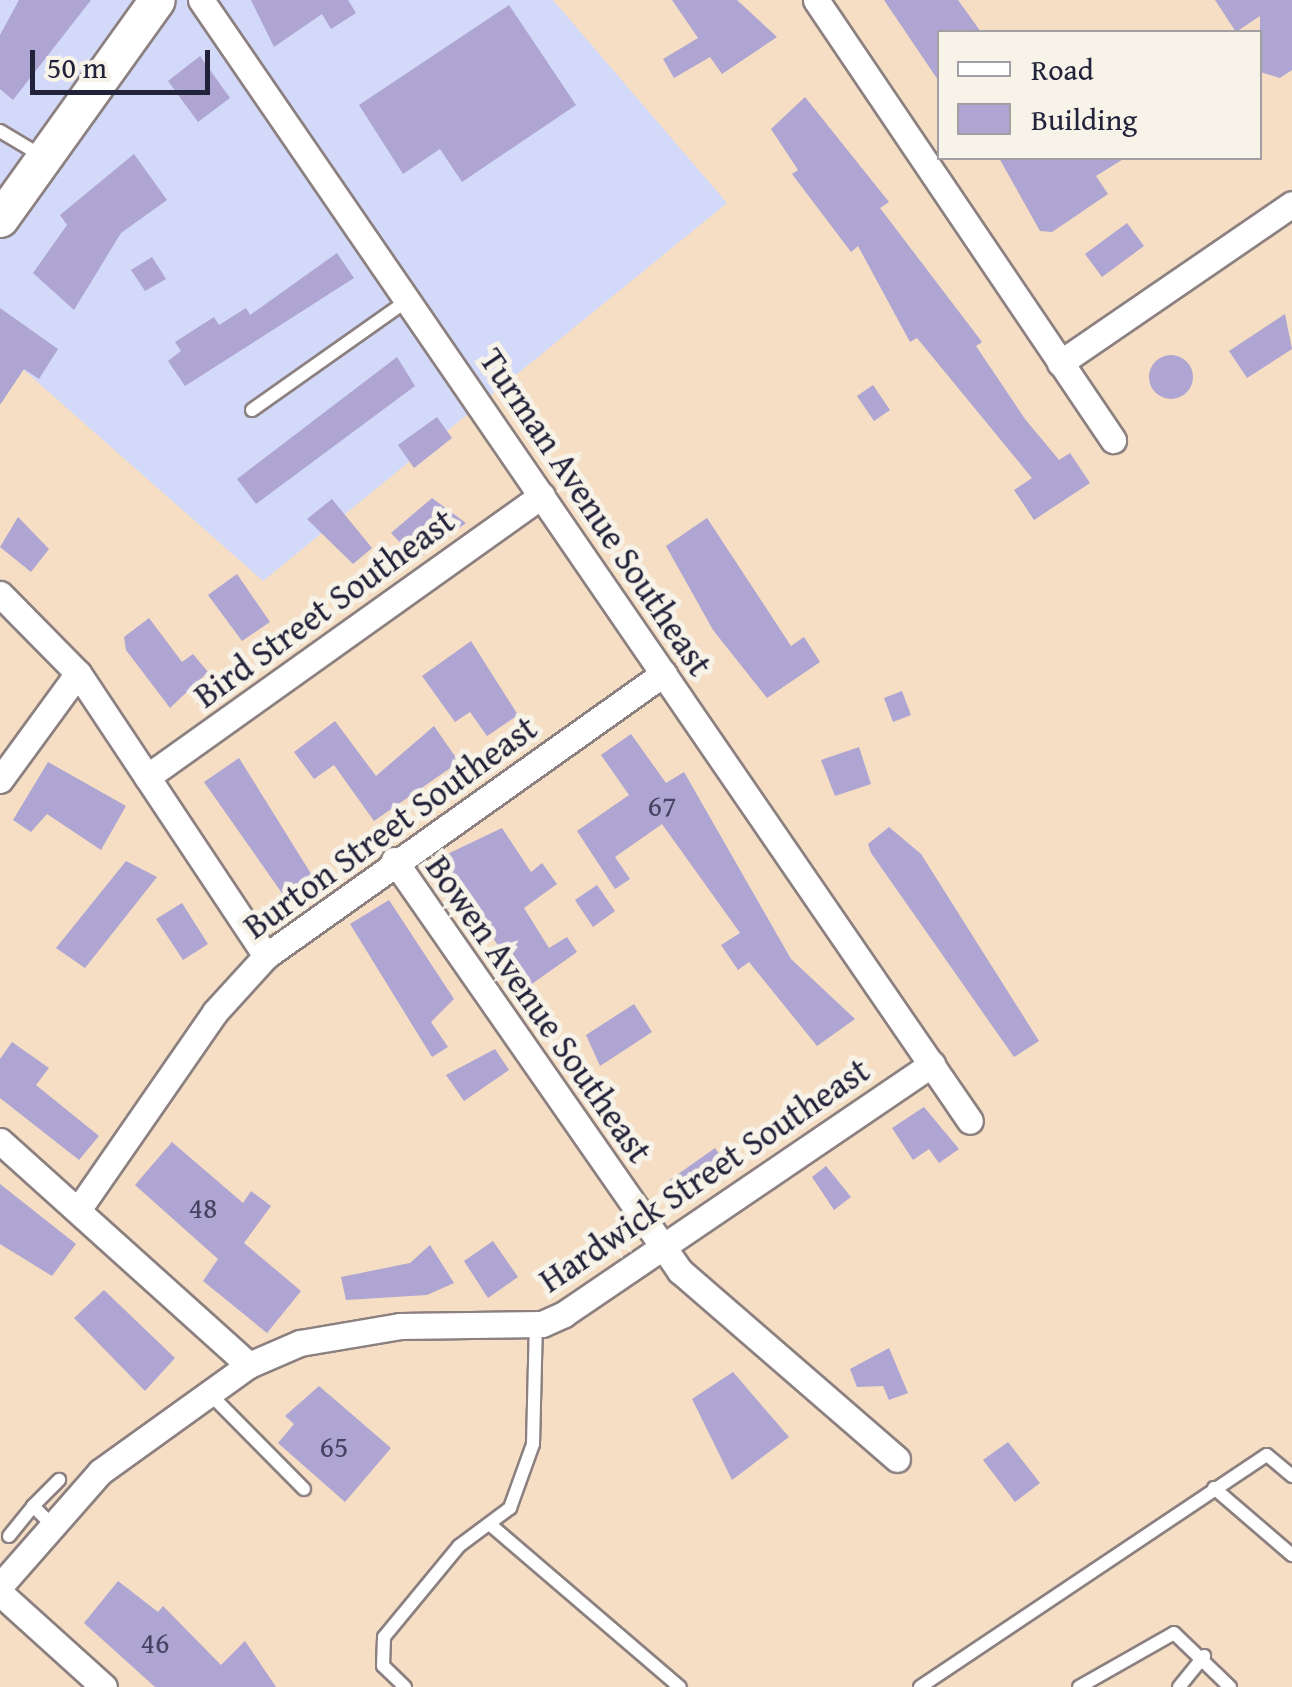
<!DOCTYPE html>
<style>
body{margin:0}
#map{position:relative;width:1292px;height:1687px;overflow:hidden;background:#f5dec4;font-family:"Gentium Book Plus",serif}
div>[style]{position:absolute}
.built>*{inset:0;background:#d3d9f9}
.building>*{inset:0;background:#aea5d2}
.round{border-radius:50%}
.roads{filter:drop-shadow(2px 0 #8c8080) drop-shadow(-2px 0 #8c8080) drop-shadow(0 2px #8c8080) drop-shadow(0 -2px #8c8080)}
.service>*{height:12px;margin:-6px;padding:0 6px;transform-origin:6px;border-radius:6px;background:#fff}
.minor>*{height:25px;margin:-12.5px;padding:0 12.5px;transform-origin:12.5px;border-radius:12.5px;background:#fff}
.secondary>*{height:35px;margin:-17.5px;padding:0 17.5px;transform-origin:17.5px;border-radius:17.5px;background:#fff}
span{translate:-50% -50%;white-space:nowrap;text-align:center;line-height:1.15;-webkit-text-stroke:10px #f7f3e8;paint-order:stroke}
.number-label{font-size:30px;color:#454361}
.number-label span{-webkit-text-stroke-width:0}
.street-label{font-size:35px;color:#22223b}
.legend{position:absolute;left:937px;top:30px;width:325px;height:130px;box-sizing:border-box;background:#f7f3e8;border:2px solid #a29fa3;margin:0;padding:12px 18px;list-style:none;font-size:30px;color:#22223b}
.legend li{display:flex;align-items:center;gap:20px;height:50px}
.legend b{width:50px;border:2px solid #a29fa3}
.scale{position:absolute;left:30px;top:50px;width:180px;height:45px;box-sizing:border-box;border:5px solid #22223b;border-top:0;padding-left:12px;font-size:30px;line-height:35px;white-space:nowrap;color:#22223b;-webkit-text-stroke:8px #f7f3e8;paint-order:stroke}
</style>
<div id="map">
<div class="built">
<div style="clip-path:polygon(0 0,553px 0,727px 203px,263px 581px,0 349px)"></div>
</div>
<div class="building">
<div style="clip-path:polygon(19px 0,91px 0,13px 100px,0 89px,0 35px)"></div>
<div style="clip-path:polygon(251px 0,348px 0,356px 13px,331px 29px,322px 14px,274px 47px)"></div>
<div style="clip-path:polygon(672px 0,737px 0,777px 37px,722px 74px,710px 57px,674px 78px,663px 59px,698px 38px)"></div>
<div style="clip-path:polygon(884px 0,958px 0,981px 32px,940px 32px,940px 83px)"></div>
<div style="clip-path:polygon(1215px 0,1292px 0,1292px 70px,1280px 78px,1260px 72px,1260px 16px,1236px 32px)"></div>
<div style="clip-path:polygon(509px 5px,576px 105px,462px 182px,440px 149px,403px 174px,359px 105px)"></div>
<div style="clip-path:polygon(200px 56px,230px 98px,198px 122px,168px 81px)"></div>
<div style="clip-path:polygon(805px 97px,889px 202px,880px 208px,982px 342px,976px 346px,1025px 419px,1059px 460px,1070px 453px,1090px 483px,1034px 520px,1014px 490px,1032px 478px,917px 338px,910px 342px,858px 246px,851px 252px,792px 174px,798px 170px,771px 129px)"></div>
<div style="clip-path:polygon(134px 154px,167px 200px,121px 233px,74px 310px,33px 273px,67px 225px,60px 215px)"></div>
<div style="clip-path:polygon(999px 158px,1125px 158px,1096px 176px,1108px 194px,1052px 232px,1040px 231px)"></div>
<div style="clip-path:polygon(1127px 223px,1144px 246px,1102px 277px,1085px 254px)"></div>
<div style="clip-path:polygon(337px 253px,354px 278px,185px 386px,168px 361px,181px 351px,175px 342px,214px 317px,219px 325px,246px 308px,250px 315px)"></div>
<div style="clip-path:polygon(152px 257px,166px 279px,145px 291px,131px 270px)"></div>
<div style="clip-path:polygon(0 308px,58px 349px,39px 379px,24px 369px,0 405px)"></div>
<div style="clip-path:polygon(1285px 314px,1292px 349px,1247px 378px,1229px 351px)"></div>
<div class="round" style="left:1149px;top:355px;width:44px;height:44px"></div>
<div style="clip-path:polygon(397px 357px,415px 386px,256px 504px,237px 479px)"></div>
<div style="clip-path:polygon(873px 385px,890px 410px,874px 421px,857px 396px)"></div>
<div style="clip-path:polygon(437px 417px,452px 438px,414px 468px,398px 445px)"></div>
<div style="clip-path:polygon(432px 498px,466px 523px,417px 560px,391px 533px)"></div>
<div style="clip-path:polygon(332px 499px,372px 548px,353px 564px,307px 519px)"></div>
<div style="clip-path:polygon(18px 517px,49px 549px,31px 572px,0 547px)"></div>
<div style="clip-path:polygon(707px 518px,791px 646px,804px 637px,820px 662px,767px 698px,713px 630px,666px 546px)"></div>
<div style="clip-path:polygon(237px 574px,270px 622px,242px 641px,208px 595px)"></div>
<div style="clip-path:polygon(149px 618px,182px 662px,193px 654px,208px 672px,170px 708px,126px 650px,124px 637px)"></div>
<div style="clip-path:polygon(471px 641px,518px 715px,487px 736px,470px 712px,455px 722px,422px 676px)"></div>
<div style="clip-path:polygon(902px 691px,911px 715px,893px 722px,884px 698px)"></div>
<div style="clip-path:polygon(335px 721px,376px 776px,434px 726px,459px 762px,374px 821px,334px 765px,314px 779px,294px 752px)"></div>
<div style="clip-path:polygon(631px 734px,666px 783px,684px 772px,791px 959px,855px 1019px,817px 1046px,749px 962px,738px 970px,721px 945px,740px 933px,662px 824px,615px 857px,630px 879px,615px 889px,577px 831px,629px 795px,601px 755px)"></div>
<div style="clip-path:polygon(859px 747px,871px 784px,835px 796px,821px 760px)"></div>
<div style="clip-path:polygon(239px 758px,313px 877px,284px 896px,204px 782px)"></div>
<div style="clip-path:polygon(48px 762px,126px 806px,101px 850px,47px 814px,31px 832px,13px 820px)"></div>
<div style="clip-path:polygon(889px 827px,921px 854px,1039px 1041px,1014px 1057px,871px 853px,868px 844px)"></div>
<div style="clip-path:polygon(502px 828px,531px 872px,542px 863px,557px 884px,524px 908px,549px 948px,567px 937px,577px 952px,512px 998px,494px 962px,505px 955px,437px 859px)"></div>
<div style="clip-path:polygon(126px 861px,157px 877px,85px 968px,56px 948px)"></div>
<div style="clip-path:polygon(597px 885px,615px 911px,593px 927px,575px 900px)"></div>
<div style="clip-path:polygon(389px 900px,454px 999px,431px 1022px,448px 1047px,432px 1057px,350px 924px)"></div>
<div style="clip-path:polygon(182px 903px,208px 944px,183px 960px,156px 919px)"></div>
<div style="clip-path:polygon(634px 1004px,652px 1032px,600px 1066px,586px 1035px)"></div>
<div style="clip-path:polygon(12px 1042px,49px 1068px,36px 1085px,99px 1136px,79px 1160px,0 1098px,0 1059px)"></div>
<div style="clip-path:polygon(495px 1049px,509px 1070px,464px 1101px,446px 1075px)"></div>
<div style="clip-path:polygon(924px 1107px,959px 1149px,939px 1163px,929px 1149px,913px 1160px,892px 1128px)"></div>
<div style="clip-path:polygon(172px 1142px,243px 1203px,251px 1191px,271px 1206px,244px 1243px,301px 1291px,267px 1333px,203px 1281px,218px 1259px,135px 1185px)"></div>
<div style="clip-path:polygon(715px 1148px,731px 1171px,681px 1207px,664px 1184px)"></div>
<div style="clip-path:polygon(826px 1166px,851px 1197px,834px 1210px,812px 1177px)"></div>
<div style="clip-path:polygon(0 1184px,76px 1244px,52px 1276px,0 1244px)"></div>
<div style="clip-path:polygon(493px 1241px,518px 1277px,488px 1298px,464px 1261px)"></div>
<div style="clip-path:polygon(430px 1245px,454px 1283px,427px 1295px,346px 1300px,341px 1277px,410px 1263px)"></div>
<div style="clip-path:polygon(104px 1290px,175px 1358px,145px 1391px,74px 1318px)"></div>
<div style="clip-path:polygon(889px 1348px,908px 1393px,889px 1400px,883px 1386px,857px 1387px,850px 1369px)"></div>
<div style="clip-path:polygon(733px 1372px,789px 1437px,732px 1480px,692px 1399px)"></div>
<div style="clip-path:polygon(319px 1386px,391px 1448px,345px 1502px,278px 1443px,294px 1424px,285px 1416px)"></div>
<div style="clip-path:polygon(1008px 1442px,1040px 1483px,1015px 1502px,983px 1460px)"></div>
<div style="clip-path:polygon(118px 1581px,158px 1612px,163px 1606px,221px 1665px,245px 1641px,276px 1687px,155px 1687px,84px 1623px)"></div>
</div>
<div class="roads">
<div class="service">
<div style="left:0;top:131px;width:49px;rotate:30.8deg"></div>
<div style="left:252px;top:410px;width:191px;rotate:-35.2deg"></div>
<div style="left:209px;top:1393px;width:135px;rotate:45.3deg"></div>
<div style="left:1214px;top:1488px;width:103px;rotate:40.7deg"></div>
<div style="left:33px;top:1506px;width:37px;rotate:-45deg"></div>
<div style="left:493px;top:1527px;width:246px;rotate:40.6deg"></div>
<div style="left:9px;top:1536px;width:38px;rotate:-51deg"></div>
<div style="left:33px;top:1506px;width:28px;rotate:45deg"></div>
<div style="left:405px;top:1687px;width:30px;rotate:-136deg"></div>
<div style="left:383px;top:1666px;width:29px;rotate:-88deg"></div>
<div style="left:384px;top:1637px;width:118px;rotate:-50.5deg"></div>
<div style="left:459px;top:1546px;width:64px;rotate:-36.7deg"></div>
<div style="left:510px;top:1508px;width:68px;rotate:-70.2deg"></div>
<div style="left:533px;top:1444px;width:120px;rotate:-88.6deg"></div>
<div style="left:920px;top:1687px;width:417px;rotate:-33.8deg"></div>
<div style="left:1267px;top:1455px;width:33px;rotate:40deg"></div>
<div style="left:1079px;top:1687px;width:109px;rotate:-29.6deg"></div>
<div style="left:1174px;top:1633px;width:78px;rotate:44deg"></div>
<div style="left:1179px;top:1687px;width:40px;rotate:-51deg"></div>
</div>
<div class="minor">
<div style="left:201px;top:0;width:1359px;rotate:55.55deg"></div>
<div style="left:816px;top:0;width:531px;rotate:55.98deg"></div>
<div style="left:1060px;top:363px;width:281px;rotate:-34.4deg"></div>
<div style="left:0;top:594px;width:111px;rotate:45.4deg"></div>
<div style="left:78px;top:673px;width:340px;rotate:56.4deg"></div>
<div style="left:147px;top:777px;width:485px;rotate:-35.5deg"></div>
<div style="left:0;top:780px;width:132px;rotate:-53.9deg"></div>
<div style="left:394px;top:860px;width:501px;rotate:55.17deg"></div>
<div style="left:680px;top:1271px;width:287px;rotate:40.9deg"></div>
<div style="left:0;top:1141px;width:335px;rotate:42deg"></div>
<div style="left:78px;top:1210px;width:241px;rotate:-55.3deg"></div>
<div style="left:215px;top:1012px;width:76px;rotate:-47.7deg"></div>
<div style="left:266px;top:956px;width:488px;rotate:-35.4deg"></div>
<div style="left:0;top:1586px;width:152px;rotate:-48.7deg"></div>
<div style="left:100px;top:1472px;width:183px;rotate:-35.7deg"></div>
<div style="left:249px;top:1365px;width:56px;rotate:-23.3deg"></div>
<div style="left:300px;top:1343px;width:101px;rotate:-9.6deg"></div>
<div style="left:400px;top:1326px;width:142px;rotate:-0.8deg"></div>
<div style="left:542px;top:1324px;width:24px;rotate:-24deg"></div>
<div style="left:564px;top:1314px;width:445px;rotate:-34.2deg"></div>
<div style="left:0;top:1593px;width:140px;rotate:42.1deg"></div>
</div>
<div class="secondary">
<div style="left:0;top:219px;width:269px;rotate:-54.4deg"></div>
</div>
</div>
<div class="number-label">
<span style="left:662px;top:805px">67</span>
<span style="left:203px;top:1207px">48</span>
<span style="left:334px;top:1446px">65</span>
<span style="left:155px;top:1642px">46</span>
</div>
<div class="street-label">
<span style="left:596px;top:512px;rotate:56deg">Turman Avenue Southeast</span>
<span style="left:324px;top:608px;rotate:-36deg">Bird Street Southeast</span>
<span style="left:390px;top:827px;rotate:-36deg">Burton Street Southeast</span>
<span style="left:539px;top:1009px;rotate:55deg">Bowen Avenue Southeast</span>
<span style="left:704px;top:1175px;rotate:-34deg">Hardwick Street Southeast</span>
</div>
<ul class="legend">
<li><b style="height:12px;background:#fff"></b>Road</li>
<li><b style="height:28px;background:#aea5d2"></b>Building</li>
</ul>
<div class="scale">50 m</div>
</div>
